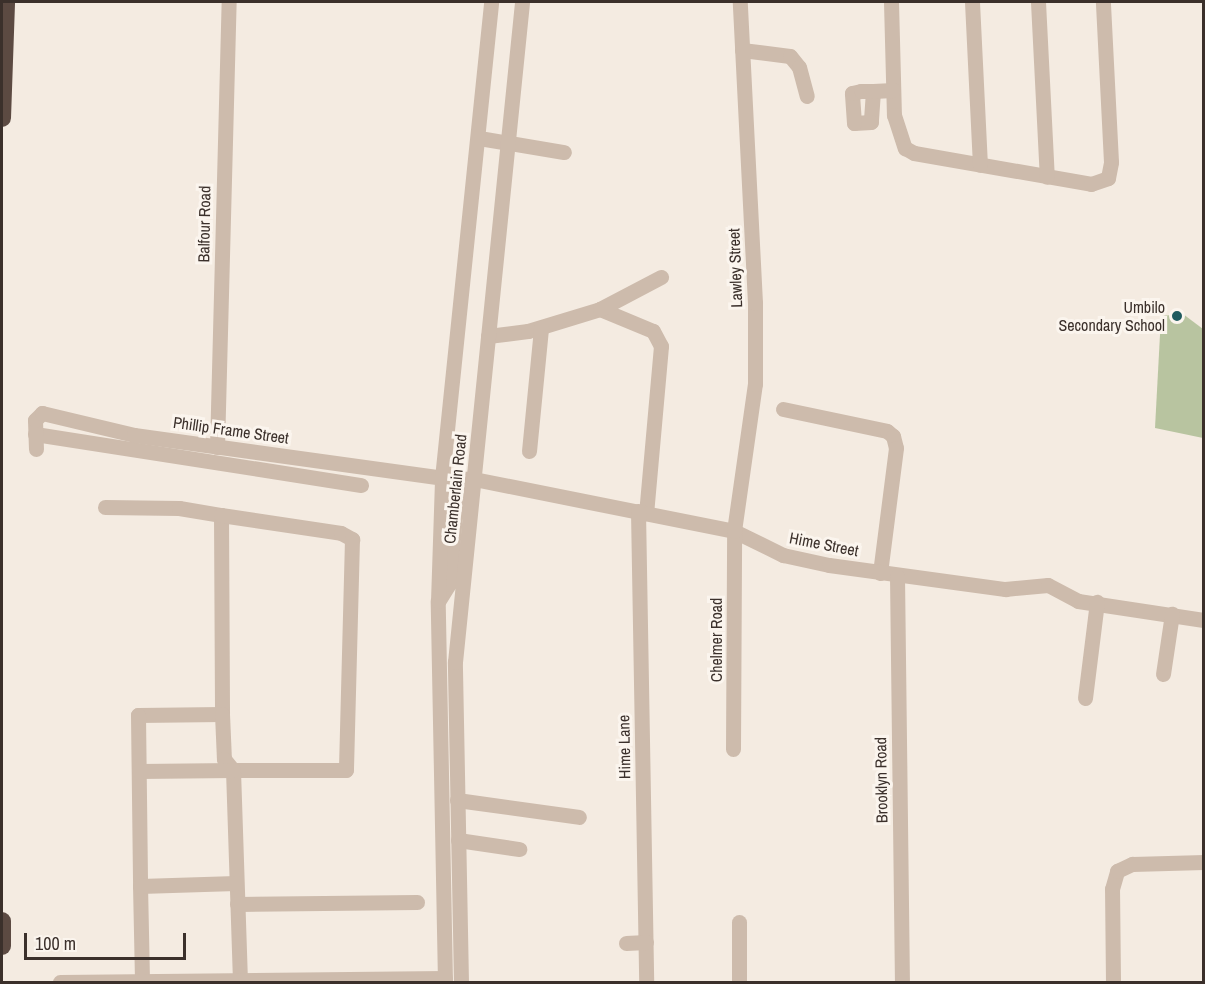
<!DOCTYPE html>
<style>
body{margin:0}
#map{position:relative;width:1205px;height:984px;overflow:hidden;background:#f4ebe1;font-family:"Archivo Narrow",sans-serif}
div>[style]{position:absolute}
.green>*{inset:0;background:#b8c4a0}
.minor>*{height:15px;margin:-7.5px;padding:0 7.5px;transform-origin:7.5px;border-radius:7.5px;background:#cdbbac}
.highway>*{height:18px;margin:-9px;padding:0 9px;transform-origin:9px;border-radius:9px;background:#5c4a42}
.dots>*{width:16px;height:16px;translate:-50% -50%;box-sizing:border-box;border:3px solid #fbf5ee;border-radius:50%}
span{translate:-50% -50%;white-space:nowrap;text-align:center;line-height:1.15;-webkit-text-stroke:6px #fbf5ee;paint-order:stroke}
.street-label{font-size:16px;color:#3b302b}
.poi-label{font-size:16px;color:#3b302b}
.right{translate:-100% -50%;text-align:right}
.frame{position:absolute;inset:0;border:3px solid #3b302b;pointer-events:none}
.scale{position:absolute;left:24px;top:933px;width:162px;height:27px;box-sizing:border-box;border:3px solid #3b302b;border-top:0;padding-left:8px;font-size:18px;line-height:21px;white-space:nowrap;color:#3b302b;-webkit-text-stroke:4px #fbf5ee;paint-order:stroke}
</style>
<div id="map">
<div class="green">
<div style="clip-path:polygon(1183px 314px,1203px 329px,1203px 438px,1155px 428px,1161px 316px)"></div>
</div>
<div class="minor">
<div style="left:891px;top:2px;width:113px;rotate:88.5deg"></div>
<div style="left:894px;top:115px;width:35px;rotate:72deg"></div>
<div style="left:905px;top:148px;width:10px;rotate:29deg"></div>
<div style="left:914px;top:153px;width:180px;rotate:9.9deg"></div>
<div style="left:1091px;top:184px;width:18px;rotate:-19deg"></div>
<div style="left:1108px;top:178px;width:16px;rotate:-79deg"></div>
<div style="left:1111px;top:162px;width:160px;rotate:-92.9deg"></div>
<div style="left:972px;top:2px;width:163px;rotate:87.2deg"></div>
<div style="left:1038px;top:2px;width:175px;rotate:87.1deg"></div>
<div style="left:742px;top:50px;width:48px;rotate:7.1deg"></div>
<div style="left:790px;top:56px;width:14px;rotate:51deg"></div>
<div style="left:799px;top:67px;width:30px;rotate:75deg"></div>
<div style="left:873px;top:91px;width:31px;rotate:94deg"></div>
<div style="left:871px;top:122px;width:17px;rotate:177deg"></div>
<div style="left:854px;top:123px;width:30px;rotate:-94deg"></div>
<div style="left:852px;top:93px;width:9px;rotate:-13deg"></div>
<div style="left:861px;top:91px;width:12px"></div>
<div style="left:873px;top:91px;width:20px;rotate:-3deg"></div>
<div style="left:479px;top:138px;width:86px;rotate:9.4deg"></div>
<div style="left:600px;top:309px;width:57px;rotate:22.5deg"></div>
<div style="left:653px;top:331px;width:17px;rotate:62deg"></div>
<div style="left:661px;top:346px;width:168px;rotate:95.1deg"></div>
<div style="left:488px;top:336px;width:40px;rotate:-7.1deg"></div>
<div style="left:528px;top:331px;width:75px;rotate:-17deg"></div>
<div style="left:600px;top:309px;width:69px;rotate:-27.7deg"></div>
<div style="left:783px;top:409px;width:106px;rotate:11.9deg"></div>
<div style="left:887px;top:431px;width:8px;rotate:40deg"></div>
<div style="left:893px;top:436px;width:12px;rotate:76deg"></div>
<div style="left:896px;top:448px;width:126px;rotate:97.3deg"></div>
<div style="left:35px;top:434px;width:330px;rotate:8.9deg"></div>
<div style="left:217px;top:447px;width:445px;rotate:-88.5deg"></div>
<div style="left:36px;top:449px;width:29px;rotate:-92deg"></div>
<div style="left:35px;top:420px;width:10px;rotate:-45deg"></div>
<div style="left:42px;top:413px;width:95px;rotate:13.4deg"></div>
<div style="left:134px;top:435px;width:311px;rotate:7.9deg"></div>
<div style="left:442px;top:478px;width:32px;rotate:2deg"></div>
<div style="left:474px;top:479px;width:265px;rotate:11.3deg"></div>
<div style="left:734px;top:531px;width:55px;rotate:26.1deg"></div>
<div style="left:783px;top:555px;width:47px;rotate:12.3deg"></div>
<div style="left:829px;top:565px;width:178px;rotate:7.8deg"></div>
<div style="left:1005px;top:589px;width:43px;rotate:-5.3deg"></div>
<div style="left:1048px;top:585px;width:34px;rotate:28deg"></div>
<div style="left:1078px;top:601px;width:127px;rotate:8.6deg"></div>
<div style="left:529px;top:451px;width:124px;rotate:-84.4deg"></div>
<div style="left:105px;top:507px;width:74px;rotate:0.8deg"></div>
<div style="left:179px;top:508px;width:43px;rotate:9.5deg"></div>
<div style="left:221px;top:515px;width:199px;rotate:89.7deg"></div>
<div style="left:222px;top:714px;width:84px;rotate:179.3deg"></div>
<div style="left:138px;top:715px;width:171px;rotate:89.3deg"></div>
<div style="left:638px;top:511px;width:471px;rotate:89deg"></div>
<div style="left:221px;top:515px;width:121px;rotate:8.5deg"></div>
<div style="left:341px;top:533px;width:13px;rotate:29deg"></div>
<div style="left:352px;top:539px;width:231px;rotate:91.5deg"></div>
<div style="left:346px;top:770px;width:113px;rotate:180deg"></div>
<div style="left:233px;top:770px;width:209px;rotate:88.1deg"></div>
<div style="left:897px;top:576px;width:406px;rotate:89.3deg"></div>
<div style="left:439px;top:600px;width:19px;rotate:-58deg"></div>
<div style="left:449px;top:584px;width:68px;rotate:-85deg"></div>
<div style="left:455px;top:516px;width:36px;rotate:-63deg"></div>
<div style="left:1163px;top:674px;width:61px;rotate:-81.5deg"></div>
<div style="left:1085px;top:698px;width:97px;rotate:-82.9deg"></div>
<div style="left:222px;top:714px;width:45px;rotate:87.5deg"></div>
<div style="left:224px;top:759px;width:14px;rotate:51deg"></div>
<div style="left:733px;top:749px;width:218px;rotate:-89.7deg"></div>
<div style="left:734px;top:531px;width:148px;rotate:-81.9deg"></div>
<div style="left:755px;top:384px;width:81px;rotate:-90deg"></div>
<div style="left:755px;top:303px;width:301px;rotate:-92.9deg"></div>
<div style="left:139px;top:771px;width:94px;rotate:-0.6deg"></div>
<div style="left:457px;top:800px;width:123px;rotate:7.9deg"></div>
<div style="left:458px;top:840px;width:62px;rotate:8.4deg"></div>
<div style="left:237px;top:904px;width:180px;rotate:-0.6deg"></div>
<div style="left:739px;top:922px;width:60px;rotate:90deg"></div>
<div style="left:626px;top:943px;width:20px;rotate:-3deg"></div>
<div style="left:142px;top:980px;width:94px;rotate:-91.2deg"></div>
<div style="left:140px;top:886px;width:96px;rotate:-1.8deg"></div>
<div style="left:60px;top:982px;width:385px;rotate:-0.6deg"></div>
<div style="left:445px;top:982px;width:381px;rotate:-91.1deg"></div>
<div style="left:438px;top:601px;width:123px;rotate:-88.1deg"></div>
<div style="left:442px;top:478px;width:479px;rotate:-84.1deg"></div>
<div style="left:461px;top:982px;width:320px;rotate:-91.1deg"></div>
<div style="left:455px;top:662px;width:663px;rotate:-84.2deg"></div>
<div style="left:1113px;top:982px;width:93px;rotate:-90.6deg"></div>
<div style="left:1112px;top:889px;width:19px;rotate:-74deg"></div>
<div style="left:1117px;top:871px;width:17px;rotate:-25deg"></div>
<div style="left:1132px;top:864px;width:72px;rotate:-1.6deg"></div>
</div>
<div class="highway">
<div style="left:2px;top:118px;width:116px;rotate:-88deg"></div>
<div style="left:2px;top:921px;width:25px;rotate:90deg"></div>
</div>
<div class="dots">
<div style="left:1177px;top:316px;background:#1f5a5e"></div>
</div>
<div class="street-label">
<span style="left:204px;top:224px;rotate:-89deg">Balfour Road</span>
<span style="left:735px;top:268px;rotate:-92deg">Lawley Street</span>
<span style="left:231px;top:430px;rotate:8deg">Phillip Frame Street</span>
<span style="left:455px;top:489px;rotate:-84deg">Chamberlain Road</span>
<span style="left:824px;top:544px;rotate:11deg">Hime Street</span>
<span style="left:716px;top:640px;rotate:-90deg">Chelmer Road</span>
<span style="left:624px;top:747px;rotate:-91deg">Hime Lane</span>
<span style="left:881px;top:780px;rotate:-91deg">Brooklyn Road</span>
</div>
<div class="poi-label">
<span class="right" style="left:1165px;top:316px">Umbilo<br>Secondary School</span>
</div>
<div class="frame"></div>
<div class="scale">100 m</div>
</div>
